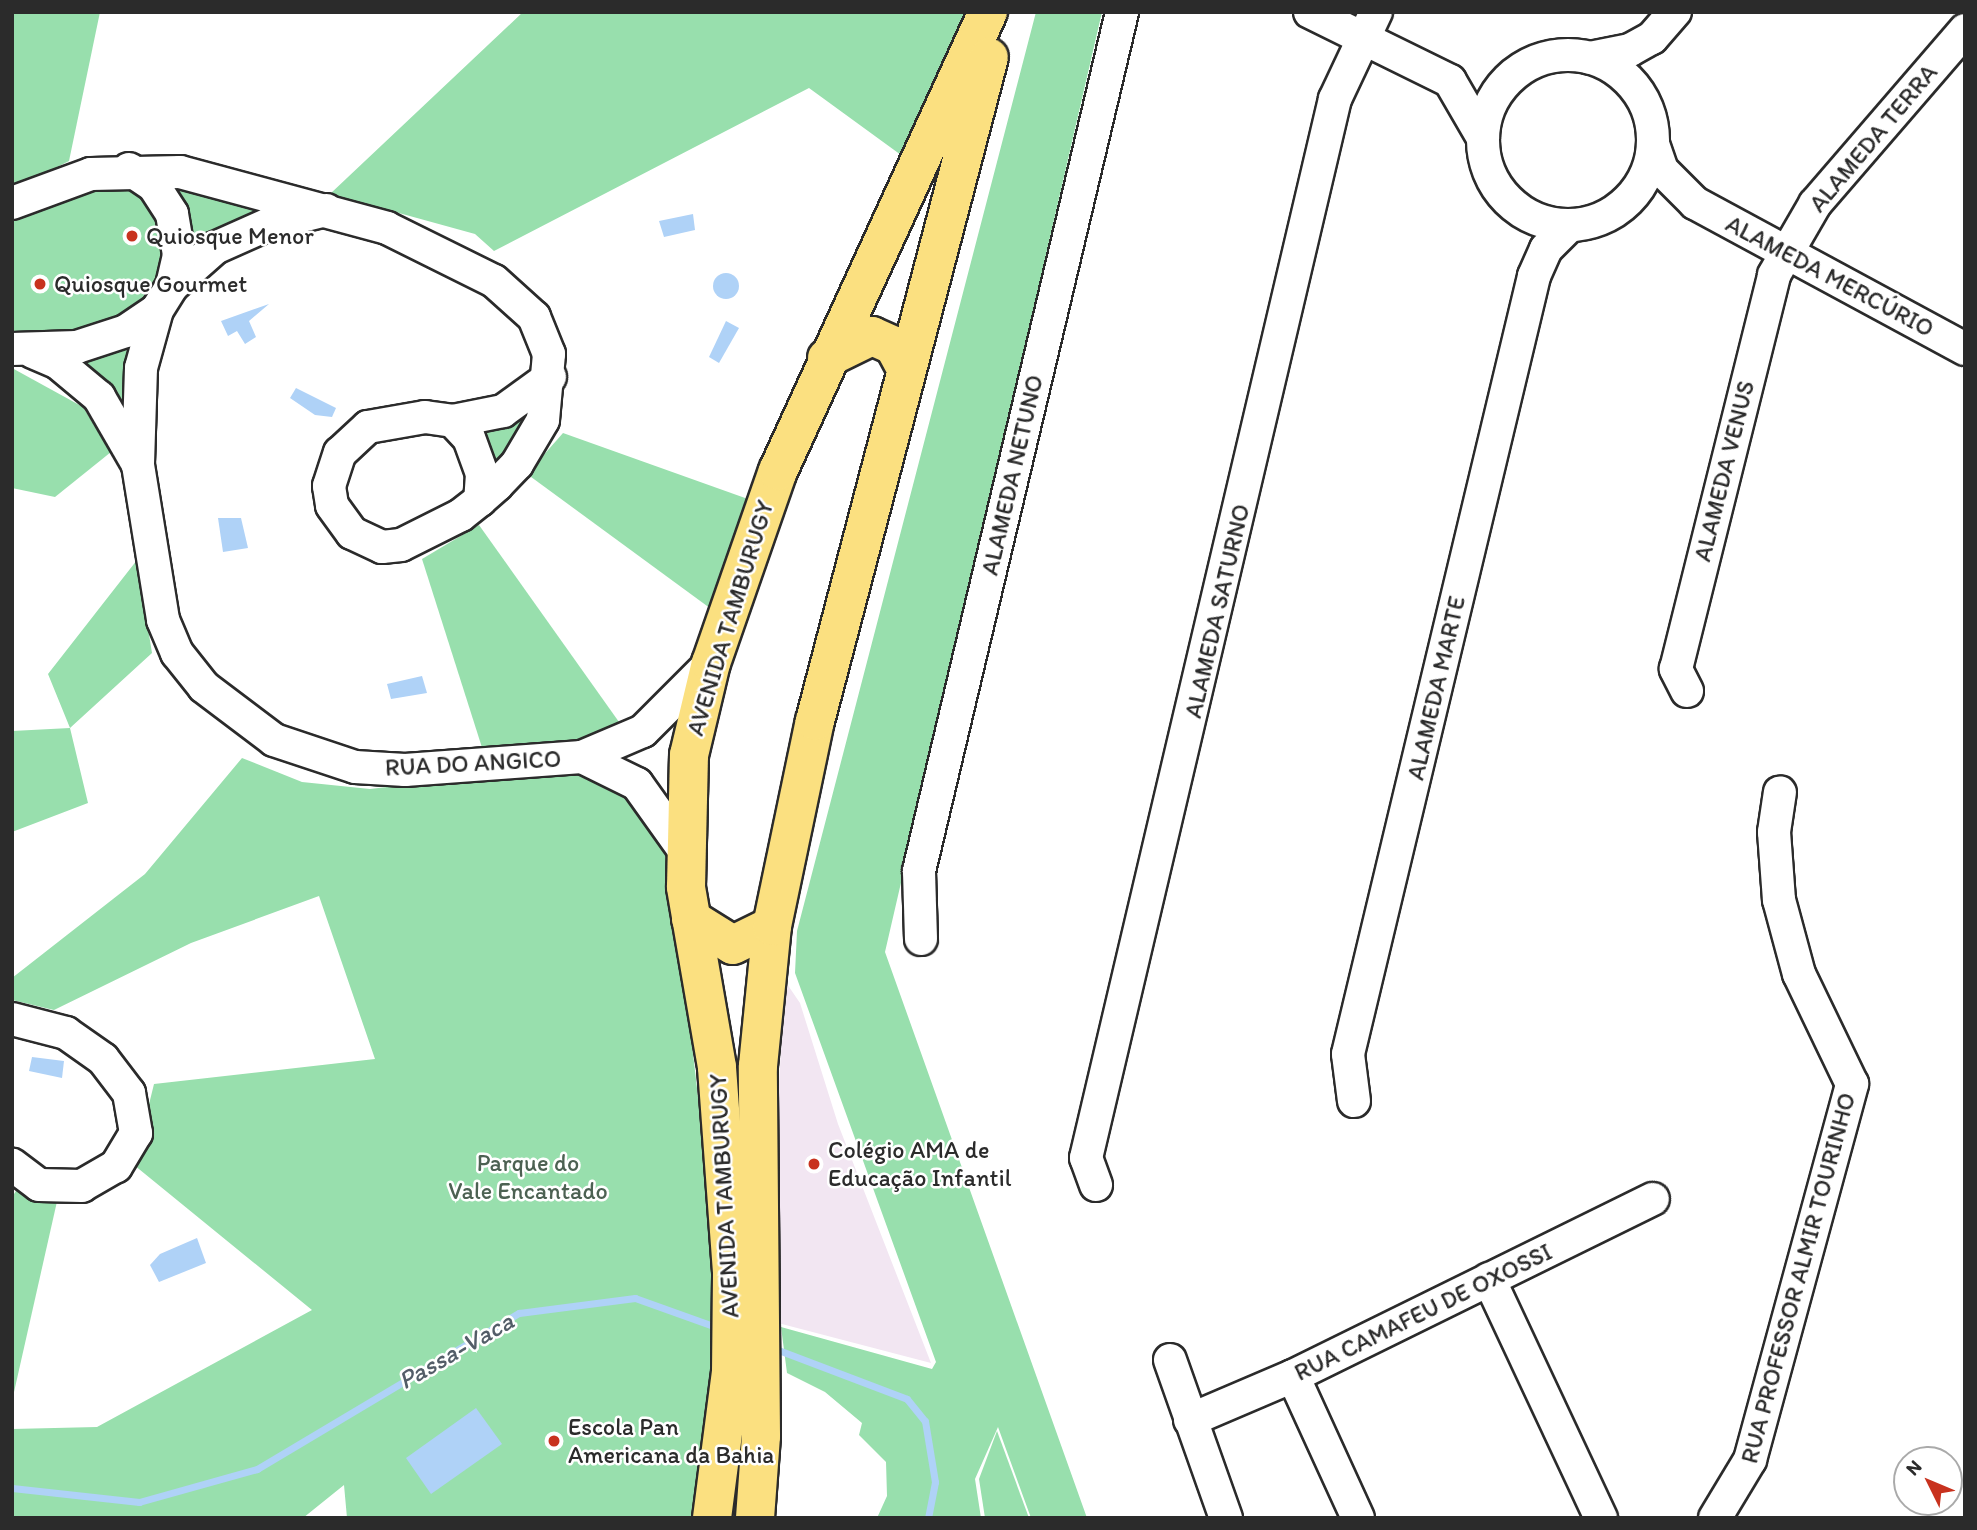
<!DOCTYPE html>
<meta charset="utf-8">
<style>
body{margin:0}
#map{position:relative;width:1977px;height:1530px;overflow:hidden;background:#fff;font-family:Itim,sans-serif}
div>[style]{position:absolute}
.built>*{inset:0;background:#f2e6f2}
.green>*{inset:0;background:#98dfad}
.water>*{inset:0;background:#afd2f7}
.round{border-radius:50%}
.stream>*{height:7px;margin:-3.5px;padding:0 3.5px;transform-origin:3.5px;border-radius:3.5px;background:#afd2f7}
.roads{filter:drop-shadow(2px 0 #2b2b2b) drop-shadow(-2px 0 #2b2b2b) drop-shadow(0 2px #2b2b2b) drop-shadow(0 -2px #2b2b2b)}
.minor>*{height:32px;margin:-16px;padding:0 16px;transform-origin:16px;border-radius:16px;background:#fff}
.minor>.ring{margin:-16px;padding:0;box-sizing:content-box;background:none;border:32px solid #fff;border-radius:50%}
.major>*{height:38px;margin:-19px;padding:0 19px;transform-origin:19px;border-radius:19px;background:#fbe080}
.dots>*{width:19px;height:19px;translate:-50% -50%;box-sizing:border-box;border:4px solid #fff;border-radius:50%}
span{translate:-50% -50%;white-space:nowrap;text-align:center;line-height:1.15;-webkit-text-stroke:5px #fff;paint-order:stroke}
.street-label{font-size:24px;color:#2b2b2b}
.poi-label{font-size:24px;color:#2b2b2b}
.left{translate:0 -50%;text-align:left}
.park-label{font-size:24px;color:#4c6152}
.water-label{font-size:26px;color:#535d68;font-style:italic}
.frame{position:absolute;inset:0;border:14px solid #2b2b2b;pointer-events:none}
.north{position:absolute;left:1893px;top:1446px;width:70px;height:70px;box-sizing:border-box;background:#fff;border:2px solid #aaa;border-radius:50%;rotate:313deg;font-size:19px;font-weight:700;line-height:28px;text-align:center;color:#2b2b2b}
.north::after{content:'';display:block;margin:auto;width:24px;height:32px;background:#c8321e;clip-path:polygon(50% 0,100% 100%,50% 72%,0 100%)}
</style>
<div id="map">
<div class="built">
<div style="clip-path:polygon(785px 981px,800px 1003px,838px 1124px,931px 1363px,778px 1323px,781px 1261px,772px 1204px)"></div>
</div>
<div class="green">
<div style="clip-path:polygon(12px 12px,100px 12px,69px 161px,12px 190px)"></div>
<div style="clip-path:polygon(523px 12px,990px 12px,901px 155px,809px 88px,494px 251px,475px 234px,330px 194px)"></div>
<div style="clip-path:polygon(1036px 12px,1102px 12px,885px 952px,1087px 1518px,1031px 1518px,998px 1427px,975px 1479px,981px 1518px,877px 1518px,887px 1496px,886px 1462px,859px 1435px,862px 1423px,825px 1392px,787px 1373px,781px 1327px,932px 1369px,936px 1362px,795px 973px,797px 931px)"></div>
<div style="clip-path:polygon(168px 182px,288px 211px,195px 246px,190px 221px)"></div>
<div style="clip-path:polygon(74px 188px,133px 189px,148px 199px,168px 254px,151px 295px,110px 328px,12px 339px,12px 214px)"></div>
<div style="clip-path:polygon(136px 338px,131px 429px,66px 356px)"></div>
<div style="clip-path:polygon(12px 368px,83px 407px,111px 452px,55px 497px,12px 488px)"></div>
<div style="clip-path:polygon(540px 398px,493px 474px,479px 431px)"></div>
<div style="clip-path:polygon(563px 433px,765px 505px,733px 625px,527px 474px)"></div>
<div style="clip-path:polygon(479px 525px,619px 722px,601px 739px,485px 757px,422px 559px)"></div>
<div style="clip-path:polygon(137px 560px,152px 653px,70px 728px,88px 803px,12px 832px,12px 731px,70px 728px,48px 674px)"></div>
<div style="clip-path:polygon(242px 758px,302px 782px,370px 789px,565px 766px,636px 794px,669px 846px,720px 1287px,698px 1518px,347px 1518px,344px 1485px,303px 1518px,12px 1518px,12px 1429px,97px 1427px,312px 1310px,134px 1165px,154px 1084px,375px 1059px,319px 896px,191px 943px,54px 1010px,12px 1000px,12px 978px,145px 874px)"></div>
<div style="clip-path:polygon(18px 1188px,58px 1197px,12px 1401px,12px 1197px)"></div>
<div style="clip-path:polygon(997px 1431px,1029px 1518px,985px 1518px,979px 1479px)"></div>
</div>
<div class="water">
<div style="clip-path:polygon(693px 214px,695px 230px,664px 237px,659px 221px)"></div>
<div class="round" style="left:713px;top:273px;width:26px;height:26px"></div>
<div style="clip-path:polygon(269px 304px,249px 321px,256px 337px,245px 344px,237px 331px,228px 336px,221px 321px)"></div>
<div style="clip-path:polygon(726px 321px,739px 328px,719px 363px,709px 357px)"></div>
<div style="clip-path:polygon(296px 388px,336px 408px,332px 417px,315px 415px,290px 398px)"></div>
<div style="clip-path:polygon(218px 518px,241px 518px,248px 548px,223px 552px)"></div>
<div style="clip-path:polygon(422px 676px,427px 693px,391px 699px,387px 684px)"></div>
<div style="clip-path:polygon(32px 1057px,64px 1061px,62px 1078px,29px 1071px)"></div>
<div style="clip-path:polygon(197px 1238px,206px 1263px,159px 1282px,150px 1265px,160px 1254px)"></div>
<div style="clip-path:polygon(476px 1408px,502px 1444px,431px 1494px,406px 1458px)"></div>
</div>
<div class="stream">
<div style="left:773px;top:1348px;width:143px;rotate:20.8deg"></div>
<div style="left:907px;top:1399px;width:28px;rotate:51deg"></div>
<div style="left:925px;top:1421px;width:62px;rotate:80.7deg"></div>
<div style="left:935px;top:1482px;width:37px;rotate:101deg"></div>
<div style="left:12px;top:1488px;width:128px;rotate:6.3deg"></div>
<div style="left:139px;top:1502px;width:123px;rotate:-15.6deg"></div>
<div style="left:257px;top:1469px;width:305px;rotate:-30.8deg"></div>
<div style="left:519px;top:1313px;width:117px;rotate:-7.4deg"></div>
<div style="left:635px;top:1298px;width:89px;rotate:19.7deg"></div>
</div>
<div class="roads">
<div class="minor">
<div style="left:1310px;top:12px;width:156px;rotate:26.2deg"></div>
<div style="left:1450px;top:81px;width:66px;rotate:59.9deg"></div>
<div class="ring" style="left:1483px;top:55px;width:138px;height:138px"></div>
<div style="left:1590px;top:58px;width:41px;rotate:-11.3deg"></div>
<div style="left:1630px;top:50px;width:25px;rotate:-29deg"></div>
<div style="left:1652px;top:38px;width:35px;rotate:-49deg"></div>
<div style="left:1653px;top:144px;width:28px;rotate:71deg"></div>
<div style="left:1662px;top:170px;width:47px;rotate:45deg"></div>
<div style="left:1695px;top:203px;width:307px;rotate:28.4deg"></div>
<div style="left:129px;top:169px;width:30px;rotate:34deg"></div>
<div style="left:154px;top:186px;width:33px;rotate:57deg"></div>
<div style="left:172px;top:214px;width:42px;rotate:80.3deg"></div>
<div style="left:179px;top:255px;width:32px;rotate:103deg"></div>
<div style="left:12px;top:203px;width:84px;rotate:-20.2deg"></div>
<div style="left:91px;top:174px;width:89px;rotate:-1.3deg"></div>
<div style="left:180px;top:172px;width:214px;rotate:15.1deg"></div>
<div style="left:387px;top:228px;width:119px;rotate:26.4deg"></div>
<div style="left:494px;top:281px;width:54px;rotate:42deg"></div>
<div style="left:534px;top:317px;width:40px;rotate:68deg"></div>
<div style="left:549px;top:354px;width:66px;rotate:95.2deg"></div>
<div style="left:543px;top:420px;width:51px;rotate:120.6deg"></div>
<div style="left:517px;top:464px;width:29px;rotate:134deg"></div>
<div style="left:497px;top:485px;width:23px;rotate:139deg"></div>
<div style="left:480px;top:500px;width:24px;rotate:142deg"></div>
<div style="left:461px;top:515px;width:67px;rotate:153.4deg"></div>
<div style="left:401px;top:545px;width:19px;rotate:174deg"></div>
<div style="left:382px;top:547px;width:33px;rotate:-155deg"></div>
<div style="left:352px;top:533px;width:34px;rotate:-126deg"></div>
<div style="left:332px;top:505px;width:19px;rotate:-99deg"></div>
<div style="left:329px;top:486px;width:35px;rotate:-72deg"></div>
<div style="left:340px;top:453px;width:38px;rotate:-43deg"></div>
<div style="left:368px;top:427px;width:58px;rotate:-10deg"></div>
<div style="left:425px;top:417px;width:28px;rotate:8deg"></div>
<div style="left:453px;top:421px;width:23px;rotate:47deg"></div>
<div style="left:469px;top:438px;width:38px;rotate:70deg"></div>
<div style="left:482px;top:474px;width:26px;rotate:94deg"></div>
<div style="left:157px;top:310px;width:60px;rotate:105.4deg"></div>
<div style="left:141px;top:368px;width:97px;rotate:91.8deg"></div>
<div style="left:138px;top:465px;width:157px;rotate:80.8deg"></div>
<div style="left:163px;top:620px;width:36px;rotate:67deg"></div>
<div style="left:177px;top:653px;width:43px;rotate:51.5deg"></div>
<div style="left:204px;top:687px;width:88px;rotate:37.1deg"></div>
<div style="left:274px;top:740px;width:85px;rotate:18.4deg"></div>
<div style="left:355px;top:767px;width:50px;rotate:3.4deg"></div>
<div style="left:405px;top:770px;width:177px;rotate:-4.2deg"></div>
<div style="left:582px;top:757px;width:66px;rotate:-23.1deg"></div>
<div style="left:643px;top:731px;width:95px;rotate:-45deg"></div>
<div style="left:12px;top:349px;width:65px;rotate:-1.8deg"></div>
<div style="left:77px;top:347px;width:52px;rotate:-18.1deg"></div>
<div style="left:126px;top:331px;width:37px;rotate:-34deg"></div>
<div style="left:157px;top:310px;width:28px;rotate:-58deg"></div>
<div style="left:172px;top:286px;width:57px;rotate:-41.5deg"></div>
<div style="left:215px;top:248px;width:59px;rotate:-24deg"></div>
<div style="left:269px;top:224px;width:59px;rotate:-13.8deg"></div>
<div style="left:33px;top:352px;width:26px;rotate:23deg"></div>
<div style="left:57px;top:362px;width:55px;rotate:39.8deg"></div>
<div style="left:99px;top:397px;width:74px;rotate:60deg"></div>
<div style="left:453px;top:421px;width:51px;rotate:-11.3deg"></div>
<div style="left:503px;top:411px;width:58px;rotate:-35.9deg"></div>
<div style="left:1687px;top:691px;width:25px;rotate:-117deg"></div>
<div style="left:1676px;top:669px;width:406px;rotate:-76deg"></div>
<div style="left:1774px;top:275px;width:82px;rotate:-60deg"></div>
<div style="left:1815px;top:204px;width:230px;rotate:-49.2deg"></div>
<div style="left:582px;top:757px;width:61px;rotate:26.1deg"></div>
<div style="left:637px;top:784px;width:81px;rotate:54.5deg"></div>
<div style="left:921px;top:939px;width:68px;rotate:-91.7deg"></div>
<div style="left:919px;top:871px;width:883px;rotate:-76.7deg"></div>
<div style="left:12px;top:1019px;width:56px;rotate:14.5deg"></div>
<div style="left:66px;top:1033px;width:45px;rotate:35.1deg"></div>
<div style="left:103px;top:1059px;width:43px;rotate:52.6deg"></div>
<div style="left:129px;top:1093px;width:41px;rotate:80.1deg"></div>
<div style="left:136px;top:1133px;width:39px;rotate:121deg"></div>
<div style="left:116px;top:1166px;width:39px;rotate:150deg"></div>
<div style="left:82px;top:1186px;width:43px;rotate:-178.7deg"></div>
<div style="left:39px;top:1185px;width:34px;rotate:-143deg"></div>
<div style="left:1354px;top:1101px;width:47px;rotate:-97.3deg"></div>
<div style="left:1348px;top:1054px;width:800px;rotate:-76.55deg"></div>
<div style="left:1534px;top:276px;width:30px;rotate:-66deg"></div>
<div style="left:1546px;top:249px;width:33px;rotate:-45deg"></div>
<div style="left:1096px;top:1185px;width:29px;rotate:-110deg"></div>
<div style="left:1086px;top:1158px;width:1088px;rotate:-76.77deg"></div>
<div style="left:1335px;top:99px;width:96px;rotate:-64.8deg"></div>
<div style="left:1489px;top:1279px;width:264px;rotate:64.9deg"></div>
<div style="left:1170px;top:1360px;width:168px;rotate:70.5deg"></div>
<div style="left:1293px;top:1376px;width:156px;rotate:65.4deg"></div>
<div style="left:1190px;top:1420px;width:112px;rotate:-23.1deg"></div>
<div style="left:1293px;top:1376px;width:401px;rotate:-26.2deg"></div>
<div style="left:1715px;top:1518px;width:68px;rotate:-58.9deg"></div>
<div style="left:1750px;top:1460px;width:390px;rotate:-74.8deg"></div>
<div style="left:1852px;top:1084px;width:122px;rotate:-115.7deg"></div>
<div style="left:1799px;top:974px;width:77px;rotate:-105.1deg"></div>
<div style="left:1779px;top:900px;width:68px;rotate:-94.2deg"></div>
<div style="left:1774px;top:832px;width:40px;rotate:-81.5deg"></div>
</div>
<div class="major">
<div style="left:827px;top:358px;width:50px;rotate:-26.1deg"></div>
<div style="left:872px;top:336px;width:24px;rotate:24deg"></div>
<div style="left:894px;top:346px;width:27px;rotate:62deg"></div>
<div style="left:691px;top:919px;width:49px;rotate:31.8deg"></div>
<div style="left:733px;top:945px;width:43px;rotate:-26deg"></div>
<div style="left:712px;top:1518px;width:147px;rotate:-82.6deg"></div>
<div style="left:731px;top:1372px;width:100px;rotate:-89.4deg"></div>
<div style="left:732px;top:1272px;width:206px;rotate:-94.2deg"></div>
<div style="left:717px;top:1067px;width:183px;rotate:-99.8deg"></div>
<div style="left:686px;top:887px;width:132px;rotate:-88.7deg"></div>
<div style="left:689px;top:755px;width:95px;rotate:-76.6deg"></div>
<div style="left:711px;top:663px;width:203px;rotate:-70.8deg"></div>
<div style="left:778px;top:471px;width:505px;rotate:-65.42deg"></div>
<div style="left:755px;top:1518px;width:82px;rotate:-85.8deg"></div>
<div style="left:761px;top:1436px;width:370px;rotate:-90.5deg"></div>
<div style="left:758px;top:1066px;width:141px;rotate:-84.3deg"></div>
<div style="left:772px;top:926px;width:209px;rotate:-78.2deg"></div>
<div style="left:815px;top:721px;width:686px;rotate:-75.32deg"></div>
</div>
</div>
<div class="dots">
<div style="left:132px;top:236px;background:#c8321e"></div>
<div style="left:40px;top:284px;background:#c8321e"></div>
<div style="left:814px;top:1164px;background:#c8321e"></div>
<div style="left:554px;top:1441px;background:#c8321e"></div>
</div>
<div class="street-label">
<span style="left:1873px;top:138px;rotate:-50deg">ALAMEDA TERRA</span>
<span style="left:1830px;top:276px;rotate:28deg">ALAMEDA MERCÚRIO</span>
<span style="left:1724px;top:471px;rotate:-76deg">ALAMEDA VENUS</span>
<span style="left:1012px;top:475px;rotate:-77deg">ALAMEDA NETUNO</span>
<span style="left:1217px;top:611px;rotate:-77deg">ALAMEDA SATURNO</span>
<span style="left:730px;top:618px;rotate:-73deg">AVENIDA TAMBURUGY</span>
<span style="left:1436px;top:688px;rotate:-77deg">ALAMEDA MARTE</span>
<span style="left:473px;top:763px;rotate:-3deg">RUA DO ANGICO</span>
<span style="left:724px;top:1196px;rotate:-93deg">AVENIDA TAMBURUGY</span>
<span style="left:1798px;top:1278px;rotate:-75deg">RUA PROFESSOR ALMIR TOURINHO</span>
<span style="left:1423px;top:1312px;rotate:-26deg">RUA CAMAFEU DE OXOSSI</span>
</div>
<div class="poi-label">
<span class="left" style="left:146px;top:236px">Quiosque Menor</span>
<span class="left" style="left:54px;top:284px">Quiosque Gourmet</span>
<span class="left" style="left:828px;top:1164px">Colégio AMA de<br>Educação Infantil</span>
<span class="left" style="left:568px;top:1441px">Escola Pan<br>Americana da Bahia</span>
</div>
<div class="park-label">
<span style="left:528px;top:1177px">Parque do<br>Vale Encantado</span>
</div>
<div class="water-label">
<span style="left:456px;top:1351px;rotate:-30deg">Passa-Vaca</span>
</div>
<div class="frame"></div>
<div class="north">N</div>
</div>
